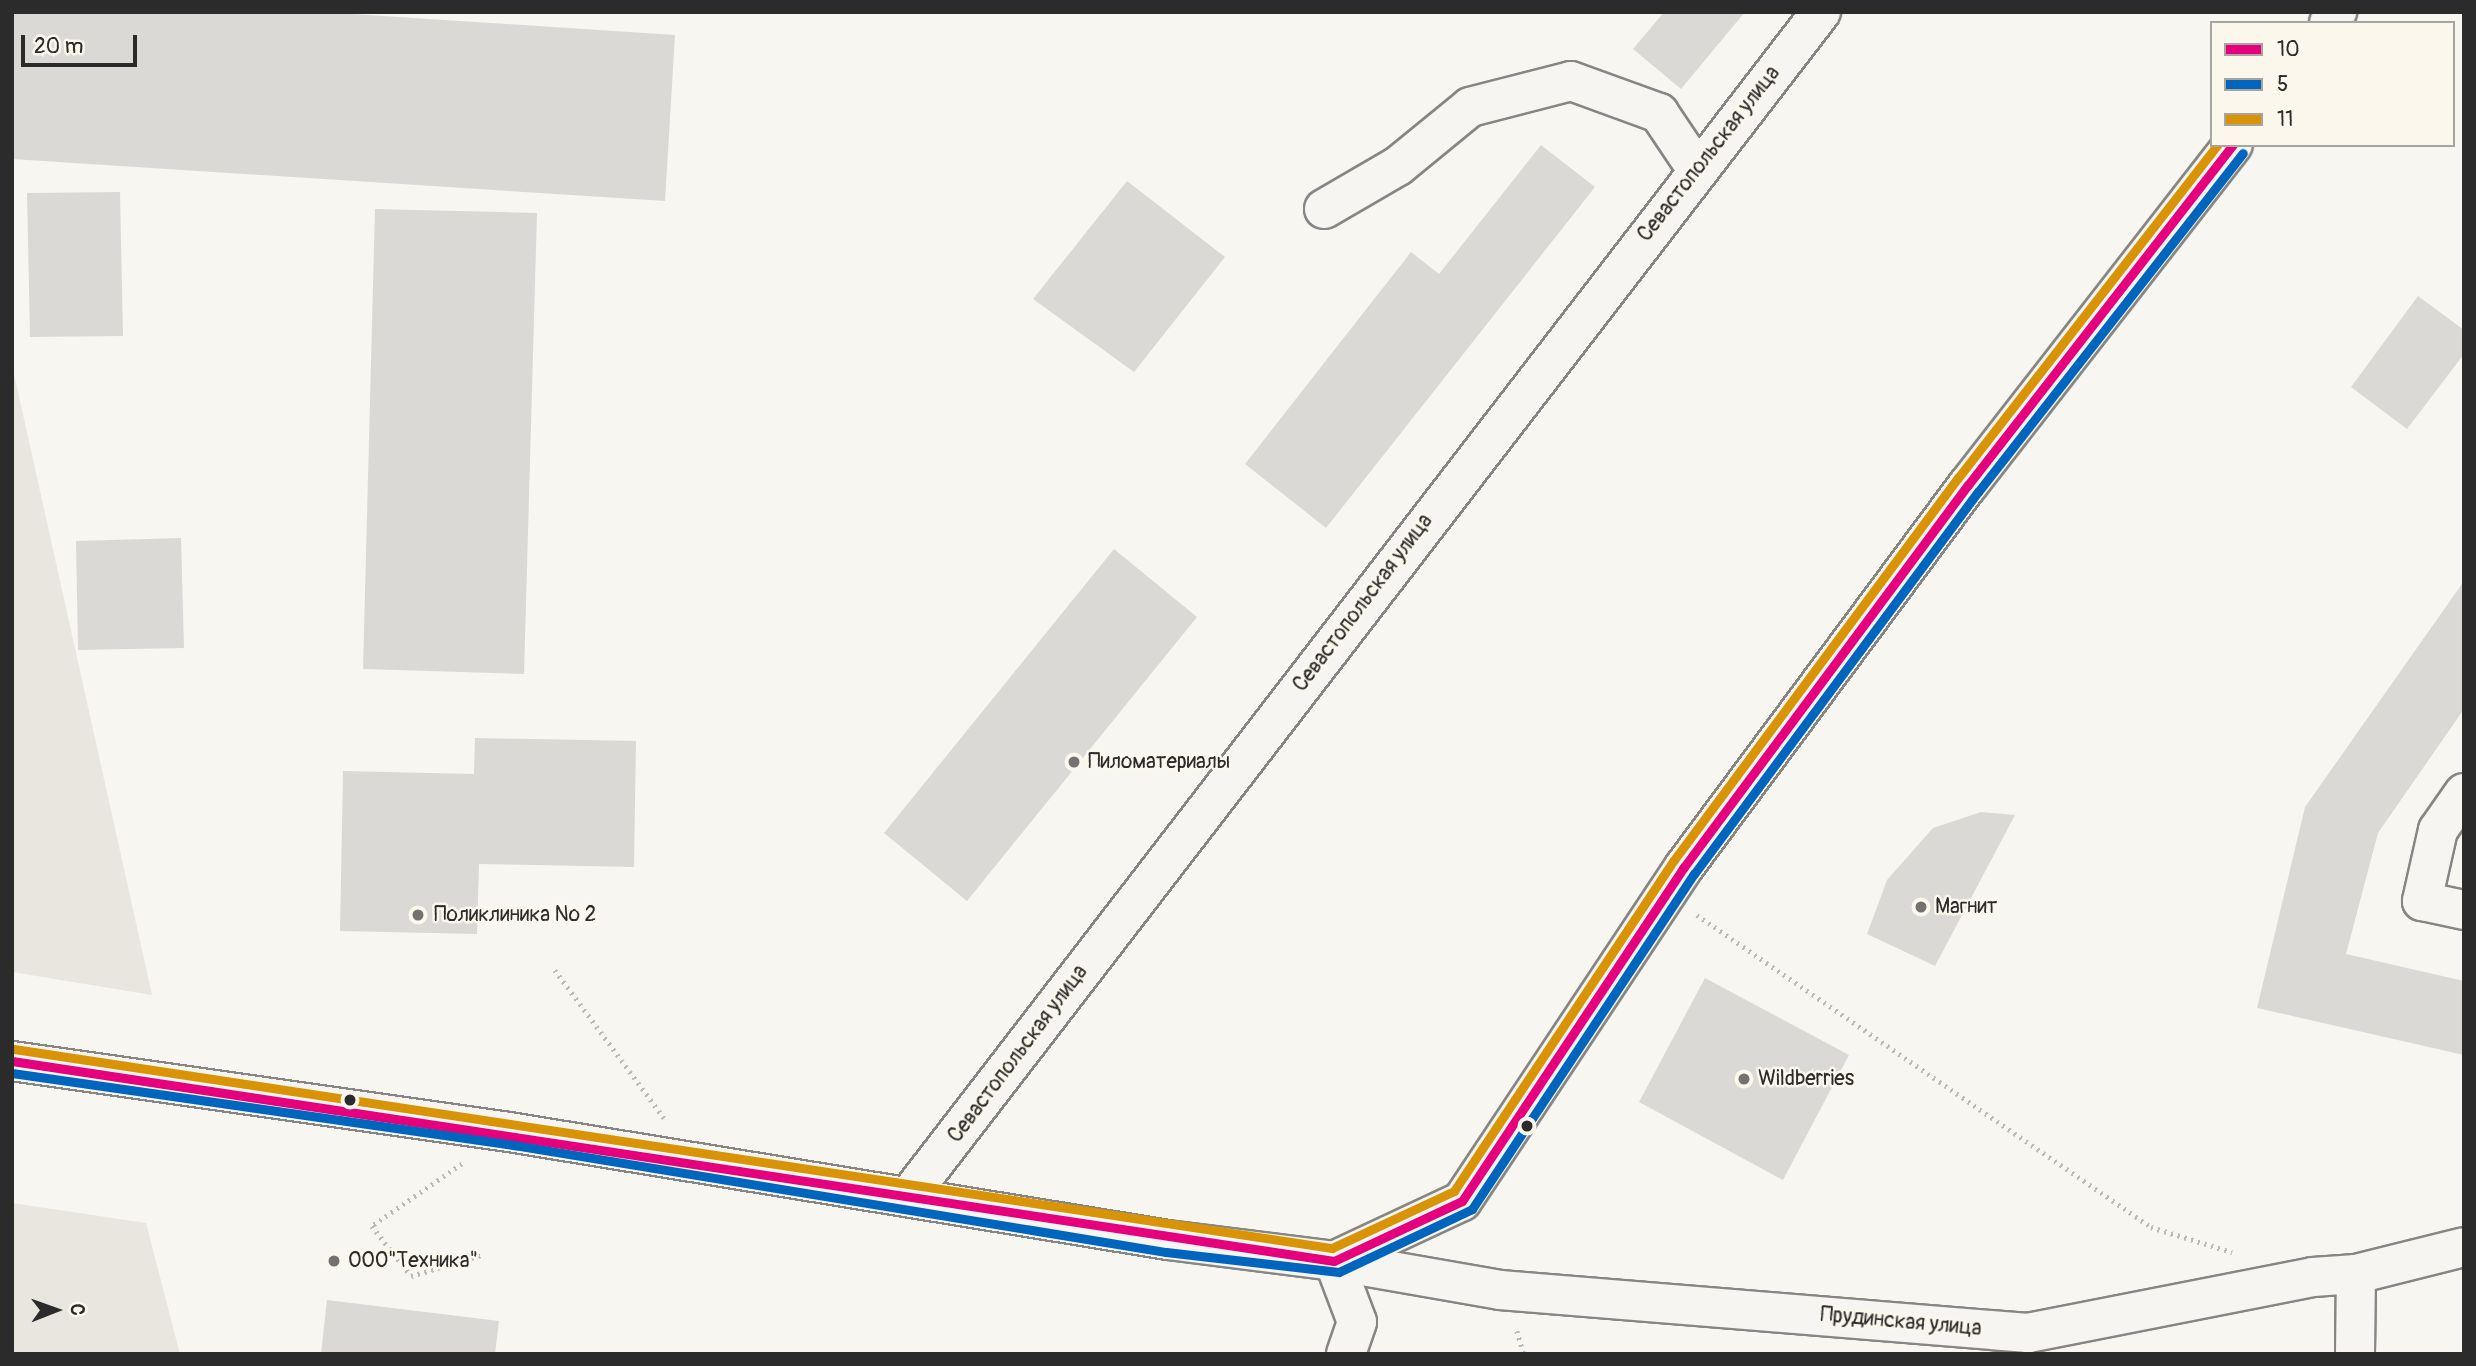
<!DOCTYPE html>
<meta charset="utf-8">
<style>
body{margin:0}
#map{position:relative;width:2476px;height:1366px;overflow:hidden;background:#f8f6f0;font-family:Pangolin,sans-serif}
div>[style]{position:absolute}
.built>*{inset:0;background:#e9e6df}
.building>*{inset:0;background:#dbd9d6}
.path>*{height:4.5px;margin-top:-2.25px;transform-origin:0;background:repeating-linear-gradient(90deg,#bcbab8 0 2px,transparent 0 7px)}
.roads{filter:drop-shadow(2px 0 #878684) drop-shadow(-2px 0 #878684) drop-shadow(0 2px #878684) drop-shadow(0 -2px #878684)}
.minor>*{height:38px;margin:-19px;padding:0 19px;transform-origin:19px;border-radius:19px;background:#f6f5f1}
.bus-1>*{height:9px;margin:-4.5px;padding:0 4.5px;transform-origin:4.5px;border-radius:4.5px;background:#e5007d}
.bus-2>*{height:9px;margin:-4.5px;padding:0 4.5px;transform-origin:4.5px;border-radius:4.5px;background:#0065bd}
.bus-3>*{height:9px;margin:-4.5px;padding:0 4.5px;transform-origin:4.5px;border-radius:4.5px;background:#d89406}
.dots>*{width:19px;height:19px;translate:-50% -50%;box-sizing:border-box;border:4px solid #fbf7ec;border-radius:50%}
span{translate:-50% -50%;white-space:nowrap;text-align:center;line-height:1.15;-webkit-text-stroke:5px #fbf7ec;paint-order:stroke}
.street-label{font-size:21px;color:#2b2b2b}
.poi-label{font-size:21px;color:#2b2b2b}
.left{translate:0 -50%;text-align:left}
.frame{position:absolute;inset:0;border:14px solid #2b2b2b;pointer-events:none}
.legend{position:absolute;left:2210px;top:21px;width:245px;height:126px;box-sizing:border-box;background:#fbf7ec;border:2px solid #a8a59f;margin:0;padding:9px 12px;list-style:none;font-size:21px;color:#2b2b2b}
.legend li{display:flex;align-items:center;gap:14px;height:35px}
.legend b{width:35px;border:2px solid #a8a59f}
.north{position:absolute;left:21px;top:1275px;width:70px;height:70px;-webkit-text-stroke:5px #fbf7ec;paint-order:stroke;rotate:89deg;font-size:19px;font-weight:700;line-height:28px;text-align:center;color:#2b2b2b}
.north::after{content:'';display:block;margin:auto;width:24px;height:32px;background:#2b2b2b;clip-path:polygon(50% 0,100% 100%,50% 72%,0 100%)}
.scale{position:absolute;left:21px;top:35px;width:116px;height:32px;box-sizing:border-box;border:4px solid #2b2b2b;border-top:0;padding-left:9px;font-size:21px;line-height:24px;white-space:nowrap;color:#2b2b2b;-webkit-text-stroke:5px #fbf7ec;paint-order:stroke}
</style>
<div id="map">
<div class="built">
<div style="clip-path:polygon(12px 365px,152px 995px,12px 972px)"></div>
<div style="clip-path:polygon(12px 1203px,146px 1223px,180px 1354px,12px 1354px)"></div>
</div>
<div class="building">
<div style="clip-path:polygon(12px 12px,322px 12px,675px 35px,665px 201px,12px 159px)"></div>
<div style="clip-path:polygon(1664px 12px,1745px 12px,1681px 89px,1633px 49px)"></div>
<div style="clip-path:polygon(1541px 145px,1595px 187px,1326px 528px,1245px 464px,1411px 252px,1439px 274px)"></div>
<div style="clip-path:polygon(1127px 181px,1225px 257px,1134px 372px,1033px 299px)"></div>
<div style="clip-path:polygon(120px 192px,123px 336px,30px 337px,27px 193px)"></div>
<div style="clip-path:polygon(375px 209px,537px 213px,524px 674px,363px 669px)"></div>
<div style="clip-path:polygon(2418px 296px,2464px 330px,2464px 354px,2407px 429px,2351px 387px)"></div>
<div style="clip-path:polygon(181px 538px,184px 648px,78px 650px,76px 541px)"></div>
<div style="clip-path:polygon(1114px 549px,1197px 617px,967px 901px,884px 833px)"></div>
<div style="clip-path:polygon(2464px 581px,2464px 709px,2378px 833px,2346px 954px,2464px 981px,2464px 1055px,2257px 1008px,2305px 807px)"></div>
<div style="clip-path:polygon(475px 738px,636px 741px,634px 867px,479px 864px,477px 934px,340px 931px,343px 771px,474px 774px)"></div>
<div style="clip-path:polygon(1981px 812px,2015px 815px,1935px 966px,1867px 934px,1887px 880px,1933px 828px)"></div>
<div style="clip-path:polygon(1705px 978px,1849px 1055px,1783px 1180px,1639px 1102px)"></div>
<div style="clip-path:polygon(327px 1300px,499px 1321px,495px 1354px,321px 1354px)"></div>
</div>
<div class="path">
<div style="left:1697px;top:915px;width:551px;rotate:34.5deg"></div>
<div style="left:2151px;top:1227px;width:85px;rotate:17.2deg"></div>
<div style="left:555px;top:970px;width:184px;rotate:53.6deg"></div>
<div style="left:462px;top:1164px;width:109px;rotate:145.4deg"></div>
<div style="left:372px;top:1226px;width:63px;rotate:52deg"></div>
<div style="left:411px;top:1276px;width:74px;rotate:-16.5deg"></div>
<div style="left:1517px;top:1331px;width:24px;rotate:73deg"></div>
</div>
<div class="roads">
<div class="minor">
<div style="left:2329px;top:23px;width:14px;rotate:-54deg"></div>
<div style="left:1324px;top:209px;width:86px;rotate:-30.2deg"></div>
<div style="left:1398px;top:166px;width:93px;rotate:-39.3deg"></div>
<div style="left:1470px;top:107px;width:104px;rotate:-14.4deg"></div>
<div style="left:1571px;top:81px;width:94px;rotate:20deg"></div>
<div style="left:1659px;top:113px;width:66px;rotate:56.1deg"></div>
<div style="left:2464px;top:793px;width:45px;rotate:125.1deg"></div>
<div style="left:2438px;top:830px;width:73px;rotate:102.7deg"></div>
<div style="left:2422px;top:901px;width:43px;rotate:12.1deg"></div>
<div style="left:12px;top:1061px;width:502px;rotate:8.13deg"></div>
<div style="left:509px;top:1132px;width:668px;rotate:9.31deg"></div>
<div style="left:1168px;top:1240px;width:167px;rotate:7.2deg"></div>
<div style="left:1334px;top:1261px;width:141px;rotate:-25.1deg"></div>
<div style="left:1462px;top:1201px;width:401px;rotate:-56.4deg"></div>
<div style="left:1684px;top:867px;width:476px;rotate:-53.4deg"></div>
<div style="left:1968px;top:485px;width:431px;rotate:-52.1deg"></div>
<div style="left:908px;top:1197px;width:1496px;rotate:-52.39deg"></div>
<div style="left:1334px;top:1261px;width:169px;rotate:9.9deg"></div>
<div style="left:1500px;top:1290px;width:530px;rotate:4.66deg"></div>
<div style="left:2028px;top:1333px;width:290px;rotate:-11.1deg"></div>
<div style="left:2313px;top:1277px;width:43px;rotate:-4deg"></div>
<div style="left:2356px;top:1274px;width:111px;rotate:-14deg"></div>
<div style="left:1334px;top:1261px;width:65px;rotate:69.3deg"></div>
<div style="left:1357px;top:1322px;width:34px;rotate:109deg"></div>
<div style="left:2355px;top:1354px;width:80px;rotate:-89.3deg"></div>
</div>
</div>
<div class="bus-1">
<div style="left:12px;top:1061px;width:1337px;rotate:8.6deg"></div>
<div style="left:1334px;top:1261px;width:141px;rotate:-25.1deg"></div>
<div style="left:1462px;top:1201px;width:401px;rotate:-56.4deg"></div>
<div style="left:1684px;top:867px;width:476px;rotate:-53.4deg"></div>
<div style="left:1968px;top:485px;width:431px;rotate:-52.1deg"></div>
</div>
<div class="bus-2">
<div style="left:12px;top:1073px;width:500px;rotate:8.16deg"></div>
<div style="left:507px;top:1144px;width:668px;rotate:9.31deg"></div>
<div style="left:1166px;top:1252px;width:174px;rotate:6.6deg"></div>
<div style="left:1339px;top:1272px;width:147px;rotate:-25.3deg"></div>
<div style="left:1472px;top:1209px;width:402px;rotate:-56.5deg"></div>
<div style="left:1694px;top:874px;width:476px;rotate:-53.4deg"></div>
<div style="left:1978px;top:492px;width:430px;rotate:-52deg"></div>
</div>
<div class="bus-3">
<div style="left:14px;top:1049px;width:1333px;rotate:8.59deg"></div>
<div style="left:1332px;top:1248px;width:135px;rotate:-25deg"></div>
<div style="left:1454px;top:1191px;width:397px;rotate:-56.4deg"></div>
<div style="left:1674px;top:860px;width:476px;rotate:-53.4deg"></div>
<div style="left:1958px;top:478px;width:422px;rotate:-52.1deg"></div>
</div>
<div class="dots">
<div style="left:1074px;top:762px;background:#737270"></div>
<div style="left:1921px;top:907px;background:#737270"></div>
<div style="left:418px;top:915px;background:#737270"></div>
<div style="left:1744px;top:1079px;background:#737270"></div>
<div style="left:350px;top:1100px;background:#2b2b2b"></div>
<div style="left:1527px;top:1126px;background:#2b2b2b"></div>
<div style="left:334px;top:1261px;background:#737270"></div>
</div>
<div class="street-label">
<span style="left:1709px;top:154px;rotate:-52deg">Севастопольская улица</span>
<span style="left:1363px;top:603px;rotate:-53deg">Севастопольская улица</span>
<span style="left:1018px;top:1054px;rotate:-53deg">Севастопольская улица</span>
<span style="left:1901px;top:1322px;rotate:5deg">Прудинская улица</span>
</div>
<div class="poi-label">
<span class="left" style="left:1088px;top:762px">Пиломатериалы</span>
<span class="left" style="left:1935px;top:907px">Магнит</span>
<span class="left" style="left:434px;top:915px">Поликлиника № 2</span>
<span class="left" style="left:1758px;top:1079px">Wildberries</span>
<span class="left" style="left:348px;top:1261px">ООО"Техника"</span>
</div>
<div class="frame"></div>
<ul class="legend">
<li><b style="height:9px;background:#e5007d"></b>10</li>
<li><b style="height:9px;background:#0065bd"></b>5</li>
<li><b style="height:9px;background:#d89406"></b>11</li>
</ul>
<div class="north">С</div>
<div class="scale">20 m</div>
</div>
